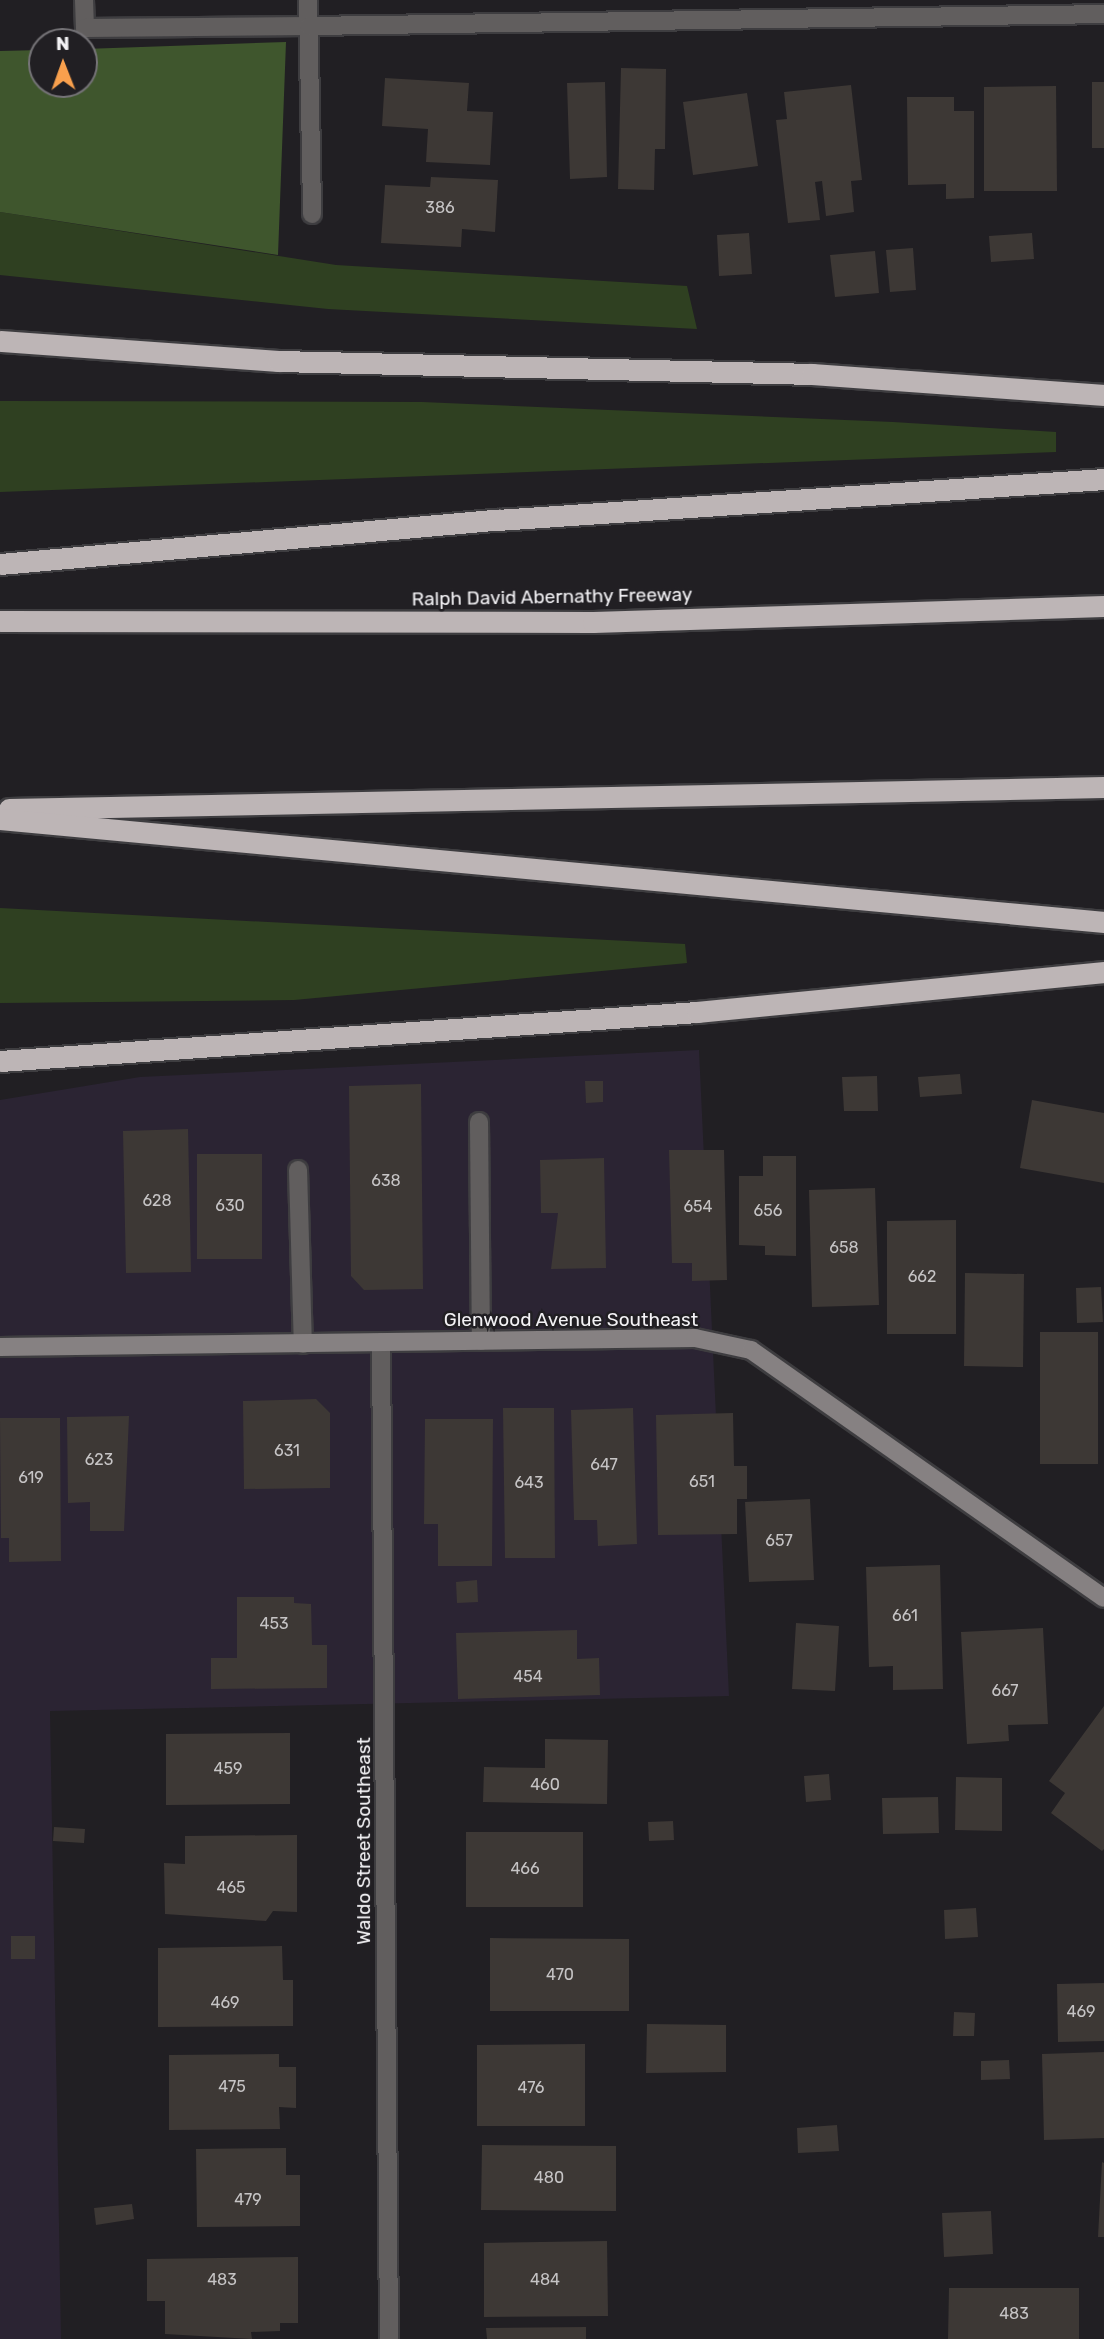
<!DOCTYPE html>
<style>
body{margin:0}
#map{position:relative;width:1104px;height:2339px;overflow:hidden;background:#211f23;font-family:Rubik,sans-serif}
div>[style]{position:absolute}
.commercial>*{inset:0;background:#2b2433}
.green>*{inset:0;background:#2f4021}
.forest>*{inset:0;background:#3f562d}
.building>*{inset:0;background:#3d3835}
.roads{filter:drop-shadow(2px 0 #3e3d40) drop-shadow(-2px 0 #3e3d40) drop-shadow(0 2px #3e3d40) drop-shadow(0 -2px #3e3d40)}
.lane>*{height:18px;margin:-9px;padding:0 9px;transform-origin:9px;border-radius:9px;background:#615e5e}
.street>*{height:18px;margin:-9px;padding:0 9px;transform-origin:9px;border-radius:9px;background:#615e5e}
.secondary>*{height:18px;margin:-9px;padding:0 9px;transform-origin:9px;border-radius:9px;background:#868182}
.highway>*{height:21px;margin:-10.5px;padding:0 10.5px;transform-origin:10.5px;border-radius:10.5px;background:#bdb5b6}
span{translate:-50% -50%;white-space:nowrap;text-align:center;line-height:1.15;-webkit-text-stroke:5px #211f23;paint-order:stroke}
.number-label{font-size:16px;color:#c6c4c5}
.number-label span{-webkit-text-stroke-width:0}
.street-label{font-size:19px;color:#f3f2f5}
.north{position:absolute;left:28px;top:28px;width:70px;height:70px;box-sizing:border-box;background:#211f23;border:2px solid #757377;border-radius:50%;rotate:359deg;font-size:19px;font-weight:700;line-height:28px;text-align:center;color:#f3f2f5}
.north::after{content:'';display:block;margin:auto;width:24px;height:32px;background:#f9a04d;clip-path:polygon(50% 0,100% 100%,50% 72%,0 100%)}
</style>
<div id="map">
<div class="commercial">
<div style="clip-path:polygon(699px 1050px,729px 1696px,50px 1711px,61px 2339px,0 2339px,0 1100px,140px 1077px)"></div>
</div>
<div class="green">
<div style="clip-path:polygon(0 212px,336px 265px,687px 286px,697px 329px,328px 309px,0 275px)"></div>
<div style="clip-path:polygon(0 401px,422px 402px,893px 422px,1056px 432px,1056px 452px,0 492px)"></div>
<div style="clip-path:polygon(0 908px,685px 944px,687px 963px,294px 1000px,0 1003px)"></div>
</div>
<div class="forest">
<div style="clip-path:polygon(286px 42px,278px 255px,0 212px,0 51px,42px 50px,42px 84px,84px 84px,84px 49px)"></div>
</div>
<div class="building">
<div style="clip-path:polygon(621px 68px,666px 69px,665px 149px,655px 149px,654px 190px,618px 189px)"></div>
<div style="clip-path:polygon(385px 78px,469px 83px,467px 111px,493px 112px,490px 165px,426px 162px,428px 129px,382px 126px)"></div>
<div style="clip-path:polygon(605px 82px,607px 177px,570px 179px,567px 83px)"></div>
<div style="clip-path:polygon(1092px 82px,1104px 82px,1104px 148px,1092px 148px)"></div>
<div style="clip-path:polygon(851px 85px,862px 180px,851px 181px,854px 212px,826px 216px,822px 181px,815px 182px,820px 220px,788px 223px,776px 120px,787px 119px,784px 92px)"></div>
<div style="clip-path:polygon(1056px 86px,1057px 191px,984px 191px,984px 87px)"></div>
<div style="clip-path:polygon(747px 93px,758px 166px,693px 175px,683px 102px)"></div>
<div style="clip-path:polygon(907px 97px,954px 97px,954px 111px,974px 111px,974px 198px,946px 199px,946px 184px,908px 185px)"></div>
<div style="clip-path:polygon(431px 177px,498px 180px,495px 232px,462px 229px,461px 247px,381px 243px,385px 185px,430px 187px)"></div>
<div style="clip-path:polygon(749px 233px,752px 274px,719px 276px,717px 235px)"></div>
<div style="clip-path:polygon(1032px 233px,1034px 259px,991px 262px,989px 236px)"></div>
<div style="clip-path:polygon(913px 248px,916px 290px,890px 292px,886px 250px)"></div>
<div style="clip-path:polygon(875px 251px,879px 293px,835px 297px,830px 255px)"></div>
<div style="clip-path:polygon(960px 1074px,962px 1094px,920px 1097px,918px 1077px)"></div>
<div style="clip-path:polygon(877px 1076px,878px 1111px,844px 1111px,842px 1077px)"></div>
<div style="clip-path:polygon(585px 1081px,603px 1081px,603px 1102px,586px 1103px)"></div>
<div style="clip-path:polygon(421px 1084px,423px 1289px,364px 1290px,351px 1276px,349px 1086px)"></div>
<div style="clip-path:polygon(1032px 1100px,1104px 1113px,1104px 1183px,1020px 1168px)"></div>
<div style="clip-path:polygon(188px 1129px,191px 1272px,126px 1273px,123px 1131px)"></div>
<div style="clip-path:polygon(669px 1150px,724px 1150px,727px 1280px,692px 1281px,692px 1263px,672px 1263px)"></div>
<div style="clip-path:polygon(197px 1154px,262px 1154px,262px 1259px,197px 1259px)"></div>
<div style="clip-path:polygon(763px 1156px,796px 1156px,796px 1256px,765px 1255px,765px 1246px,739px 1245px,739px 1176px,763px 1176px)"></div>
<div style="clip-path:polygon(604px 1158px,606px 1268px,551px 1269px,558px 1213px,541px 1213px,540px 1160px)"></div>
<div style="clip-path:polygon(875px 1188px,879px 1305px,812px 1307px,809px 1190px)"></div>
<div style="clip-path:polygon(956px 1220px,956px 1334px,887px 1334px,887px 1221px)"></div>
<div style="clip-path:polygon(965px 1273px,1024px 1274px,1023px 1367px,964px 1366px)"></div>
<div style="clip-path:polygon(1101px 1287px,1103px 1322px,1077px 1323px,1076px 1288px)"></div>
<div style="clip-path:polygon(1040px 1332px,1098px 1332px,1098px 1464px,1040px 1464px)"></div>
<div style="clip-path:polygon(316px 1399px,330px 1413px,330px 1488px,244px 1489px,243px 1401px)"></div>
<div style="clip-path:polygon(503px 1408px,554px 1408px,555px 1558px,505px 1558px)"></div>
<div style="clip-path:polygon(633px 1408px,637px 1544px,598px 1546px,597px 1520px,574px 1520px,571px 1410px)"></div>
<div style="clip-path:polygon(733px 1413px,734px 1466px,747px 1466px,747px 1499px,737px 1499px,737px 1534px,658px 1535px,656px 1415px)"></div>
<div style="clip-path:polygon(129px 1416px,124px 1531px,90px 1531px,90px 1502px,68px 1503px,67px 1417px)"></div>
<div style="clip-path:polygon(0 1418px,60px 1418px,61px 1561px,9px 1562px,9px 1538px,1px 1538px)"></div>
<div style="clip-path:polygon(425px 1419px,493px 1419px,492px 1566px,438px 1566px,438px 1524px,424px 1524px)"></div>
<div style="clip-path:polygon(810px 1499px,814px 1580px,749px 1582px,745px 1502px)"></div>
<div style="clip-path:polygon(940px 1565px,943px 1689px,893px 1690px,893px 1666px,869px 1667px,866px 1567px)"></div>
<div style="clip-path:polygon(477px 1580px,478px 1602px,457px 1603px,456px 1582px)"></div>
<div style="clip-path:polygon(237px 1597px,294px 1597px,294px 1603px,311px 1604px,312px 1645px,327px 1645px,327px 1688px,211px 1689px,211px 1658px,237px 1658px)"></div>
<div style="clip-path:polygon(796px 1623px,839px 1626px,835px 1691px,792px 1689px)"></div>
<div style="clip-path:polygon(1043px 1628px,1048px 1724px,1008px 1725px,1009px 1741px,967px 1744px,961px 1632px)"></div>
<div style="clip-path:polygon(577px 1630px,577px 1659px,599px 1658px,600px 1695px,458px 1699px,456px 1633px)"></div>
<div style="clip-path:polygon(1104px 1706px,1104px 1849px,1102px 1851px,1051px 1813px,1065px 1793px,1049px 1781px)"></div>
<div style="clip-path:polygon(290px 1733px,290px 1804px,166px 1805px,166px 1734px)"></div>
<div style="clip-path:polygon(545px 1739px,608px 1740px,607px 1804px,483px 1802px,484px 1767px,545px 1768px)"></div>
<div style="clip-path:polygon(829px 1774px,831px 1800px,806px 1802px,804px 1776px)"></div>
<div style="clip-path:polygon(956px 1777px,1002px 1778px,1002px 1831px,955px 1830px)"></div>
<div style="clip-path:polygon(938px 1797px,939px 1833px,883px 1834px,882px 1798px)"></div>
<div style="clip-path:polygon(673px 1821px,674px 1840px,649px 1841px,648px 1822px)"></div>
<div style="clip-path:polygon(54px 1827px,85px 1829px,84px 1843px,53px 1841px)"></div>
<div style="clip-path:polygon(466px 1832px,583px 1832px,583px 1907px,466px 1907px)"></div>
<div style="clip-path:polygon(297px 1835px,297px 1912px,273px 1911px,266px 1921px,165px 1914px,164px 1863px,185px 1864px,185px 1836px)"></div>
<div style="clip-path:polygon(976px 1908px,978px 1937px,945px 1939px,944px 1910px)"></div>
<div style="clip-path:polygon(11px 1936px,35px 1936px,35px 1959px,11px 1959px)"></div>
<div style="clip-path:polygon(490px 1938px,629px 1939px,629px 2011px,490px 2011px)"></div>
<div style="clip-path:polygon(282px 1946px,283px 1980px,293px 1980px,293px 2026px,158px 2027px,158px 1948px)"></div>
<div style="clip-path:polygon(1104px 1983px,1104px 2041px,1058px 2042px,1057px 1984px)"></div>
<div style="clip-path:polygon(954px 2012px,975px 2013px,974px 2036px,953px 2036px)"></div>
<div style="clip-path:polygon(647px 2024px,726px 2025px,726px 2072px,646px 2073px)"></div>
<div style="clip-path:polygon(585px 2044px,585px 2126px,477px 2126px,477px 2045px)"></div>
<div style="clip-path:polygon(1104px 2052px,1104px 2138px,1044px 2140px,1042px 2054px)"></div>
<div style="clip-path:polygon(279px 2054px,279px 2067px,296px 2067px,296px 2108px,279px 2107px,280px 2129px,169px 2130px,169px 2055px)"></div>
<div style="clip-path:polygon(1009px 2060px,1010px 2079px,981px 2080px,981px 2061px)"></div>
<div style="clip-path:polygon(837px 2125px,839px 2151px,798px 2153px,797px 2128px)"></div>
<div style="clip-path:polygon(482px 2145px,616px 2146px,616px 2211px,481px 2210px)"></div>
<div style="clip-path:polygon(286px 2148px,286px 2175px,300px 2175px,300px 2226px,197px 2227px,196px 2149px)"></div>
<div style="clip-path:polygon(1102px 2162px,1104px 2163px,1104px 2237px,1098px 2237px)"></div>
<div style="clip-path:polygon(132px 2204px,134px 2219px,96px 2225px,94px 2208px)"></div>
<div style="clip-path:polygon(991px 2211px,993px 2254px,944px 2257px,942px 2213px)"></div>
<div style="clip-path:polygon(607px 2241px,608px 2316px,484px 2317px,484px 2243px)"></div>
<div style="clip-path:polygon(298px 2257px,298px 2323px,280px 2323px,280px 2331px,251px 2332px,252px 2339px,165px 2334px,165px 2301px,147px 2301px,147px 2259px)"></div>
<div style="clip-path:polygon(949px 2288px,1079px 2288px,1079px 2339px,948px 2339px)"></div>
<div style="clip-path:polygon(586px 2327px,586px 2339px,487px 2339px,486px 2328px)"></div>
</div>
<div class="roads">
<div class="lane">
<div style="left:84px;top:0;width:28px;rotate:88deg"></div>
<div style="left:85px;top:28px;width:224px;rotate:-0.5deg"></div>
<div style="left:479px;top:1122px;width:219px;rotate:89.5deg"></div>
</div>
<div class="street">
<div style="left:308px;top:0;width:214px;rotate:88.9deg"></div>
<div style="left:309px;top:26px;width:795px;rotate:-0.86deg"></div>
<div style="left:298px;top:1170px;width:174px;rotate:88.4deg"></div>
<div style="left:381px;top:1342px;width:997px;rotate:89.54deg"></div>
</div>
<div class="secondary">
<div style="left:0;top:1347px;width:695px;rotate:-0.74deg"></div>
<div style="left:695px;top:1338px;width:57px;rotate:12.1deg"></div>
<div style="left:751px;top:1350px;width:431px;rotate:35.1deg"></div>
</div>
<div class="highway">
<div style="left:0;top:341px;width:279px;rotate:4.1deg"></div>
<div style="left:278px;top:361px;width:534px;rotate:1.39deg"></div>
<div style="left:812px;top:374px;width:293px;rotate:4.1deg"></div>
<div style="left:0;top:564px;width:499px;rotate:-5.1deg"></div>
<div style="left:497px;top:520px;width:608px;rotate:-3.86deg"></div>
<div style="left:0;top:621px;width:593px;rotate:0.1deg"></div>
<div style="left:593px;top:622px;width:511px;rotate:-1.79deg"></div>
<div style="left:9px;top:809px;width:1095px;rotate:-1.15deg"></div>
<div style="left:0;top:819px;width:1109px;rotate:5.33deg"></div>
<div style="left:0;top:1061px;width:699px;rotate:-4.02deg"></div>
<div style="left:697px;top:1012px;width:409px;rotate:-5.6deg"></div>
</div>
</div>
<div class="number-label">
<span style="left:440px;top:208px">386</span>
<span style="left:386px;top:1181px">638</span>
<span style="left:157px;top:1201px">628</span>
<span style="left:230px;top:1206px">630</span>
<span style="left:698px;top:1207px">654</span>
<span style="left:768px;top:1211px">656</span>
<span style="left:844px;top:1248px">658</span>
<span style="left:922px;top:1277px">662</span>
<span style="left:287px;top:1451px">631</span>
<span style="left:99px;top:1460px">623</span>
<span style="left:604px;top:1465px">647</span>
<span style="left:31px;top:1478px">619</span>
<span style="left:702px;top:1482px">651</span>
<span style="left:529px;top:1483px">643</span>
<span style="left:779px;top:1541px">657</span>
<span style="left:905px;top:1616px">661</span>
<span style="left:274px;top:1624px">453</span>
<span style="left:528px;top:1677px">454</span>
<span style="left:1005px;top:1691px">667</span>
<span style="left:228px;top:1769px">459</span>
<span style="left:545px;top:1785px">460</span>
<span style="left:525px;top:1869px">466</span>
<span style="left:231px;top:1888px">465</span>
<span style="left:560px;top:1975px">470</span>
<span style="left:225px;top:2003px">469</span>
<span style="left:1081px;top:2012px">469</span>
<span style="left:232px;top:2087px">475</span>
<span style="left:531px;top:2088px">476</span>
<span style="left:549px;top:2178px">480</span>
<span style="left:248px;top:2200px">479</span>
<span style="left:222px;top:2280px">483</span>
<span style="left:545px;top:2280px">484</span>
<span style="left:1014px;top:2314px">483</span>
</div>
<div class="street-label">
<span style="left:552px;top:597px;rotate:-1deg">Ralph David Abernathy Freeway</span>
<span style="left:571px;top:1320px">Glenwood Avenue Southeast</span>
<span style="left:364px;top:1841px;rotate:-90deg">Waldo Street Southeast</span>
</div>
<div class="north">N</div>
</div>
